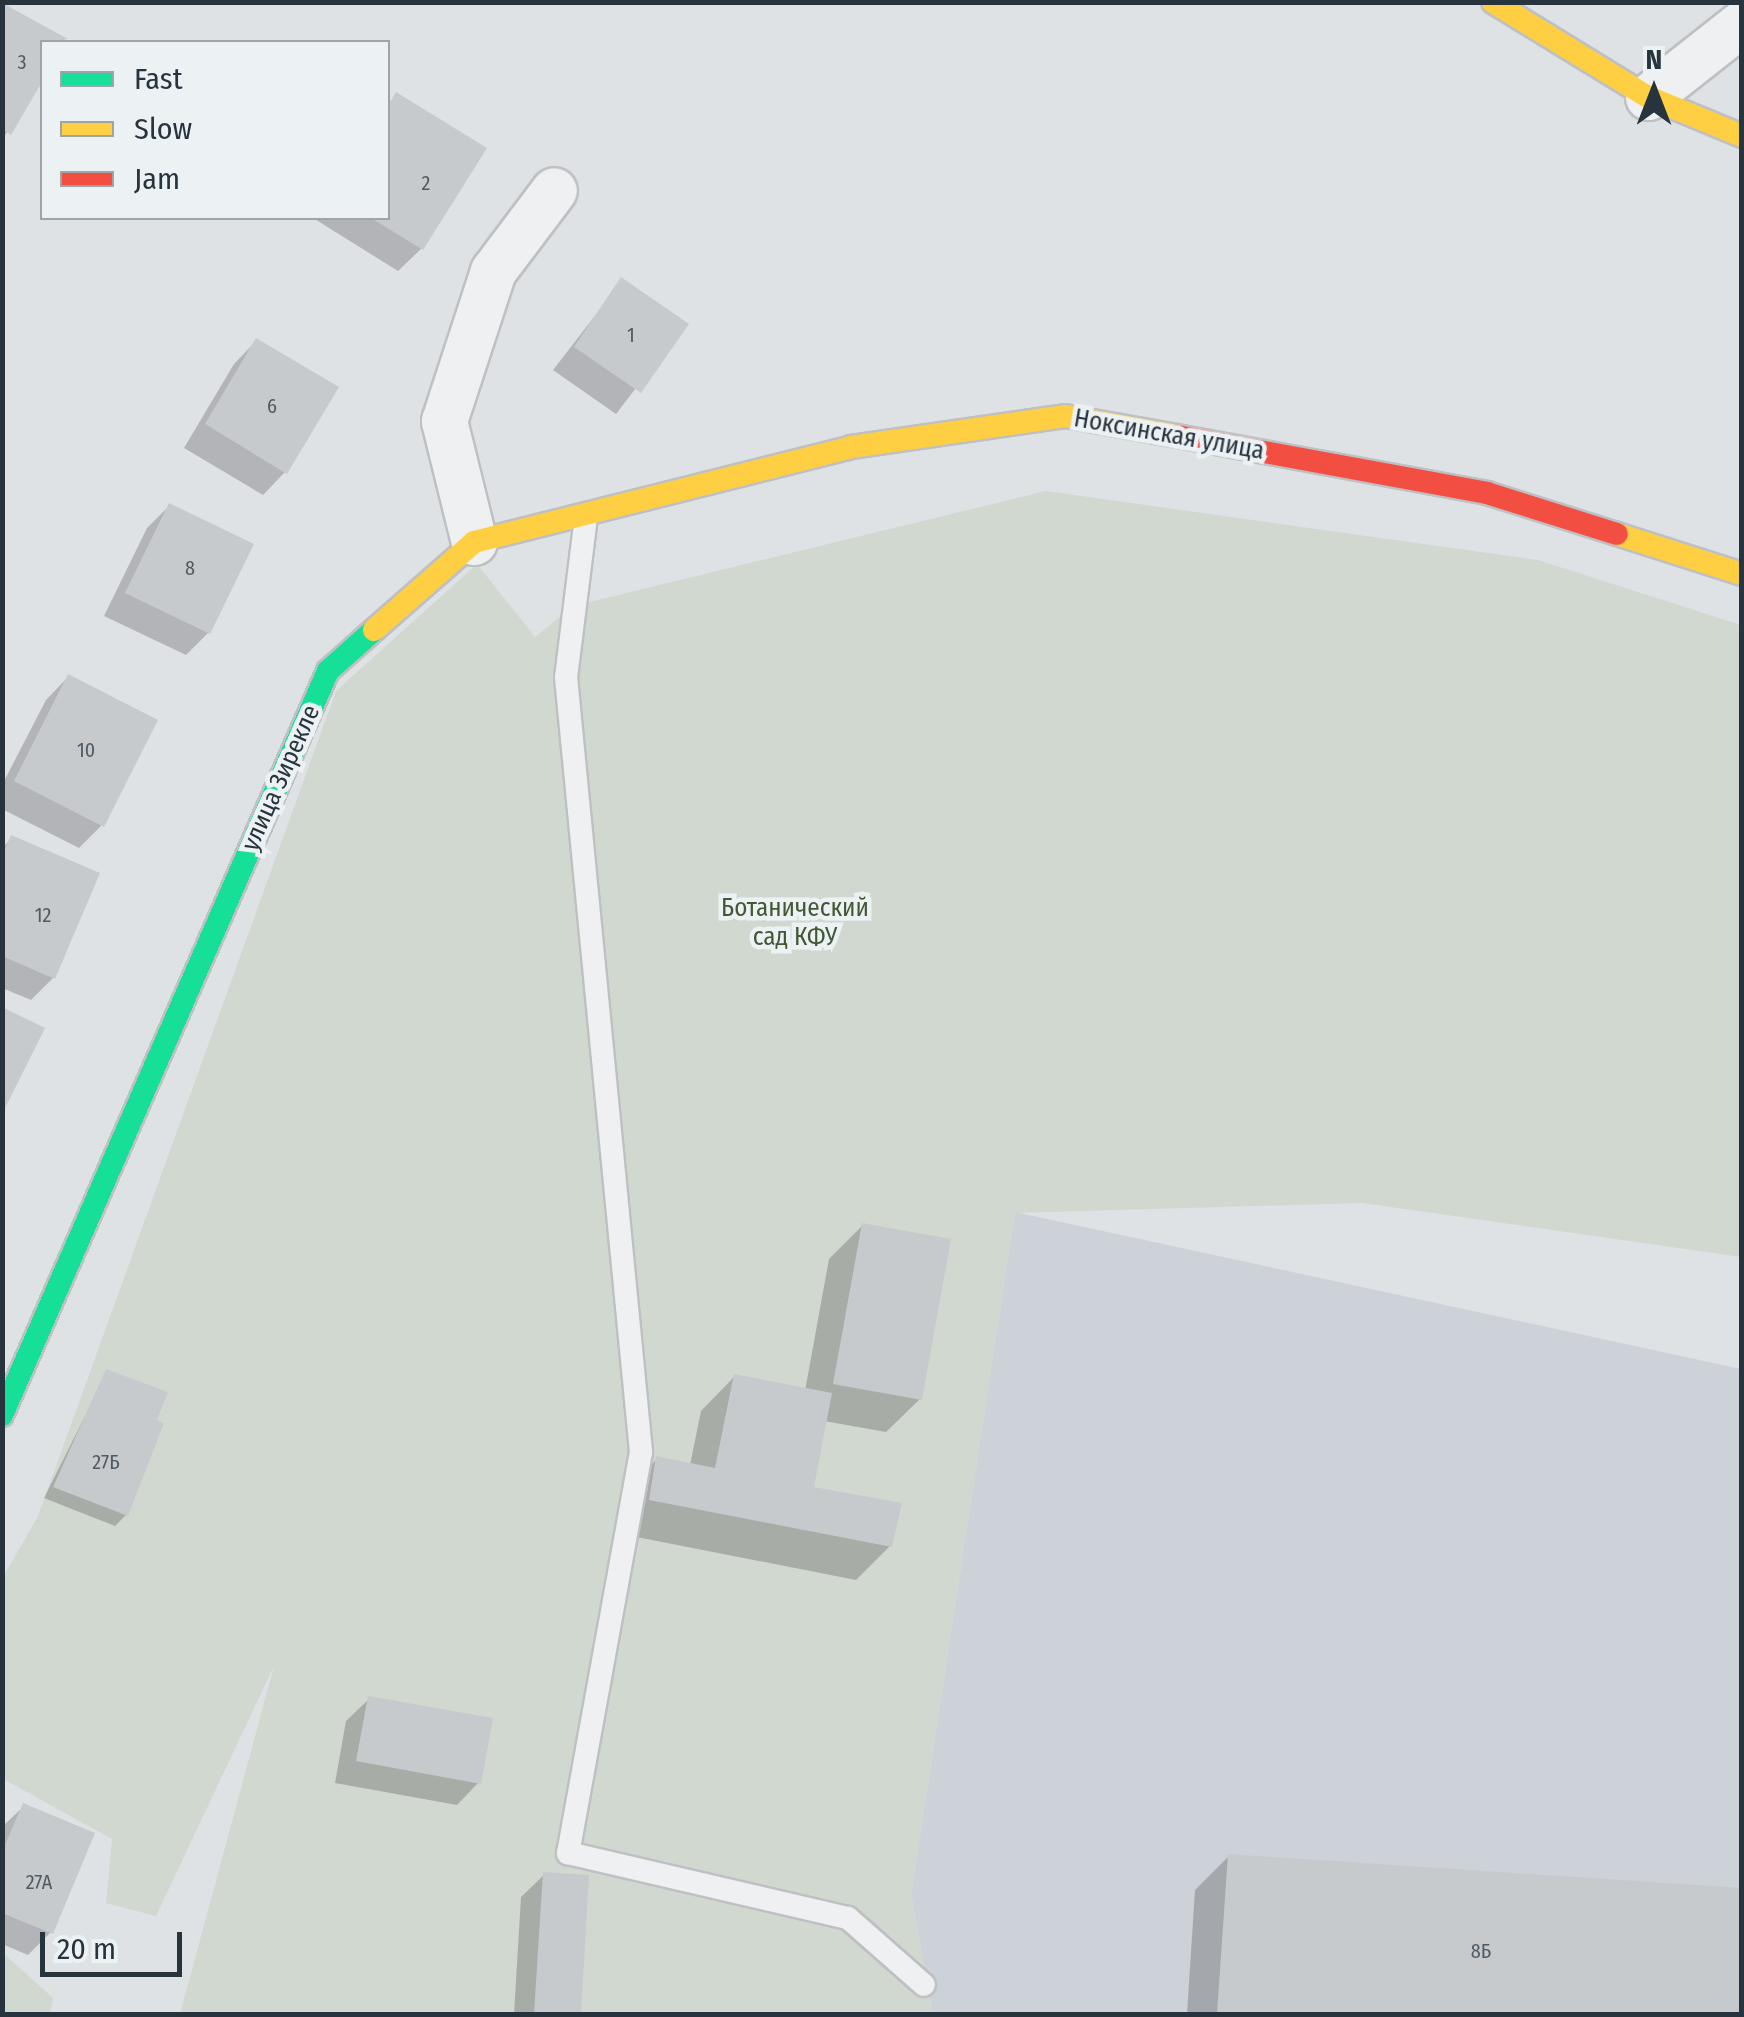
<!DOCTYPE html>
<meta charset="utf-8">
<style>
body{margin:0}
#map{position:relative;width:1744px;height:2017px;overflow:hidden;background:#dfe2e5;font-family:"Fira Sans Condensed",sans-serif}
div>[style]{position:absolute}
.built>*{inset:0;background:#cdd2d8}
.green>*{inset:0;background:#d1d8d0}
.shadow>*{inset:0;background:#0003}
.building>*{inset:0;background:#c7cacd}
.roads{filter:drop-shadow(2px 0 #bec0c3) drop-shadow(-2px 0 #bec0c3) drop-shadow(0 2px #bec0c3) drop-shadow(0 -2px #bec0c3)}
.lane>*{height:22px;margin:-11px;padding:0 11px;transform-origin:11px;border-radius:11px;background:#eff0f1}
.street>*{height:45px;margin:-22.5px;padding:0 22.5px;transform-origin:22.5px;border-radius:22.5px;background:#eff0f1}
.fast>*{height:22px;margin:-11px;padding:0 11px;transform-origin:11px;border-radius:11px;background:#16e098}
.slow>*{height:22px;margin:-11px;padding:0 11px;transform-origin:11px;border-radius:11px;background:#ffcf43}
.jam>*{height:22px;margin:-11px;padding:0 11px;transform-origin:11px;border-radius:11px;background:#f24e42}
span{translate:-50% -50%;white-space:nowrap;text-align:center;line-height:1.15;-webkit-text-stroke:9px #ecf1f4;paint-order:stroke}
.number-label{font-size:20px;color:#505a62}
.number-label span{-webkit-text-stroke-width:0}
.street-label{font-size:25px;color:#27333d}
.park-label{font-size:25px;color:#425835}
.frame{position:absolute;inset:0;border:5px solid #27333d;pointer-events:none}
.legend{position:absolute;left:40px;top:40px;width:350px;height:180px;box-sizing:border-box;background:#ecf1f4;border:2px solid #9da5ab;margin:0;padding:12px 18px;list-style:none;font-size:30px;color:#27333d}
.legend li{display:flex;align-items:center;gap:20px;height:50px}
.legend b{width:50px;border:2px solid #9da5ab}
.north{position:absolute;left:1604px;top:40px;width:100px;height:100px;-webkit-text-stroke:8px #ecf1f4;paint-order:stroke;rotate:0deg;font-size:28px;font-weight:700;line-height:40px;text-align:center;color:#27333d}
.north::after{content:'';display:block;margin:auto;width:35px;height:45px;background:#27333d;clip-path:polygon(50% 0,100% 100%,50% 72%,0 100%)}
.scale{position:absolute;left:40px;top:1932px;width:142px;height:45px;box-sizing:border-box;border:5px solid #27333d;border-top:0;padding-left:12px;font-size:30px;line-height:35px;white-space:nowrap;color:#27333d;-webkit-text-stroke:8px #ecf1f4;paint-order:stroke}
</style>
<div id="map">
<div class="built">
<div style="clip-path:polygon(1015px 1212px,1741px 1369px,1741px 2014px,933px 2014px,911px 1895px)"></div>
</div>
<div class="green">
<div style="clip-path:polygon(1046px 491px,1538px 560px,1741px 625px,1741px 1257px,1362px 1203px,1015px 1213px,911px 1895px,933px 2014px,180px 2014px,274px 1666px,156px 1916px,106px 1903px,112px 1839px,3px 1779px,3px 1577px,38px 1516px,336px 691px,477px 564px,535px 637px,573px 606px)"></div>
<div style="clip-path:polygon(3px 1953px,53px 1998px,50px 2014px,3px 2014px)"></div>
</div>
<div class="shadow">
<div style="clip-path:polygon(2px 3px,65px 40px,42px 42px,42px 77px,2px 140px)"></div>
<div style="clip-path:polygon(397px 95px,484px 149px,421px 249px,398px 271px,313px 218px,388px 218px,388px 104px)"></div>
<div style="clip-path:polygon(622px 281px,685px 324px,616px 414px,553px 370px)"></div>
<div style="clip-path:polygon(256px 341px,285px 472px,263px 495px,184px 448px,234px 364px)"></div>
<div style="clip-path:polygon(169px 506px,208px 633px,186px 655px,104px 616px,147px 528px)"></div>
<div style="clip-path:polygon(68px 677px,102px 825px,79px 848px,2px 809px,2px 785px,46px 700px)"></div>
<div style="clip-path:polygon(12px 838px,53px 978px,31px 1000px,2px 988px,2px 848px)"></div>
<div style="clip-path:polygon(863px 1225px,920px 1399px,886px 1432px,824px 1421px,811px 1489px,890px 1546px,856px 1580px,616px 1533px,623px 1493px,657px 1459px,690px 1465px,701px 1411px,734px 1377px,805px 1391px,829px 1259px)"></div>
<div style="clip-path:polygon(107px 1372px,126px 1515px,115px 1526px,44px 1498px)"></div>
<div style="clip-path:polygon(369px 1699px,479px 1782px,457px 1805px,335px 1783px,346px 1721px)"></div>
<div style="clip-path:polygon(24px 1806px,51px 1932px,28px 1955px,2px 1944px,2px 1827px)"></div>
<div style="clip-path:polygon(1229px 1856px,1742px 1890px,1742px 2014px,1187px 2014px,1195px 1890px)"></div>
<div style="clip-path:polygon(544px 1875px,587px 1877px,579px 2014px,514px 2014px,521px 1897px)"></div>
</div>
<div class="building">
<div style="clip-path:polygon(2px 3px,68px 39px,42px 42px,42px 82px,11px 135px,2px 129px)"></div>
<div style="clip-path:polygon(396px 92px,487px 148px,423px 250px,371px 218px,388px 218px,388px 106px)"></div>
<div style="clip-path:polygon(621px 277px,689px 324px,641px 393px,574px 347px)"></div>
<div style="clip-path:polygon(256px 338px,339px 387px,287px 474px,205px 424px)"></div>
<div style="clip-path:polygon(169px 503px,254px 544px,210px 634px,125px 593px)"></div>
<div style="clip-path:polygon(68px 674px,158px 720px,104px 827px,14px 781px)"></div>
<div style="clip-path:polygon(11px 835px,100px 873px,55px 979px,2px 956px,2px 856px)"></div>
<div style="clip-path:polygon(2px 1007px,45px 1028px,2px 1114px)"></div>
<div style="clip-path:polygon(862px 1223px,951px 1239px,922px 1400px,833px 1384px)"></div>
<div style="clip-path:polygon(106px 1369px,168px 1392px,157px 1420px,164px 1423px,128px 1516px,53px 1487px)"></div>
<div style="clip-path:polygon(734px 1374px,832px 1393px,814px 1487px,902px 1503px,892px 1547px,649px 1500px,656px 1456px,715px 1468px)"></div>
<div style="clip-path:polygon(368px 1696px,493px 1718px,481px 1784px,356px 1761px)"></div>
<div style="clip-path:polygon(23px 1803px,95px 1833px,53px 1934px,2px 1913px,2px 1852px)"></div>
<div style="clip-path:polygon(1228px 1854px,1742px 1888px,1742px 2014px,1217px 2014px)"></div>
<div style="clip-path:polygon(543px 1872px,589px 1875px,581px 2014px,534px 2014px)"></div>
</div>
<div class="roads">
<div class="lane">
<div style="left:586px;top:517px;width:161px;rotate:97.1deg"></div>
<div style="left:566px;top:677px;width:779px;rotate:84.47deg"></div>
<div style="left:641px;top:1452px;width:408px;rotate:100.3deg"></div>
<div style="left:568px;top:1853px;width:287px;rotate:13.1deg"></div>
<div style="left:848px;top:1918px;width:101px;rotate:41.4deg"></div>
</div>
<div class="street">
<div style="left:1648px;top:97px;width:120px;rotate:-38.2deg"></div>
<div style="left:474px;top:542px;width:125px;rotate:-103.9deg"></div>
<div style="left:444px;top:421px;width:158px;rotate:-71.9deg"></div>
<div style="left:493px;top:271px;width:101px;rotate:-53deg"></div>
</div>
<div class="fast">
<div style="left:2px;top:1415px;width:812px;rotate:-66.34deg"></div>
<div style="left:328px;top:671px;width:62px;rotate:-41.7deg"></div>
</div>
<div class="slow">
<div style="left:1493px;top:2px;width:182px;rotate:31.5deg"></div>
<div style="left:1648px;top:97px;width:102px;rotate:22.5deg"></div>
<div style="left:1617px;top:534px;width:131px;rotate:17.7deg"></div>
<div style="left:374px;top:630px;width:133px;rotate:-41.3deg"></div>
<div style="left:474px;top:542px;width:389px;rotate:-14.1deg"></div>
<div style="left:851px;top:447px;width:216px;rotate:-8.2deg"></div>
<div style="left:1065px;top:416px;width:114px;rotate:10.1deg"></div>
</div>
<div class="jam">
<div style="left:1177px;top:436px;width:315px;rotate:10.4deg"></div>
<div style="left:1487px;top:493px;width:136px;rotate:17.5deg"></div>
</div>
</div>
<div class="number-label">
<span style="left:22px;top:62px">3</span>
<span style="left:426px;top:183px">2</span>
<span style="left:631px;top:335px">1</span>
<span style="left:272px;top:406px">6</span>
<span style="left:190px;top:568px">8</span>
<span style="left:86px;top:750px">10</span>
<span style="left:43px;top:915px">12</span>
<span style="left:106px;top:1462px">27Б</span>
<span style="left:39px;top:1882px">27А</span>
<span style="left:1481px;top:1951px">8Б</span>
</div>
<div class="street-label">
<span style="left:1169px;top:435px;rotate:10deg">Ноксинская улица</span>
<span style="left:281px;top:778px;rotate:-66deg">улица Зирекле</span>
</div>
<div class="park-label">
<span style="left:795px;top:923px">Ботанический<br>сад КФУ</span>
</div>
<div class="frame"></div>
<ul class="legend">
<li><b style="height:12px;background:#16e098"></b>Fast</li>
<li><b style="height:12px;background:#ffcf43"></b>Slow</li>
<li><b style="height:12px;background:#f24e42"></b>Jam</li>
</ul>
<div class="north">N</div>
<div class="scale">20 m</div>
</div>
